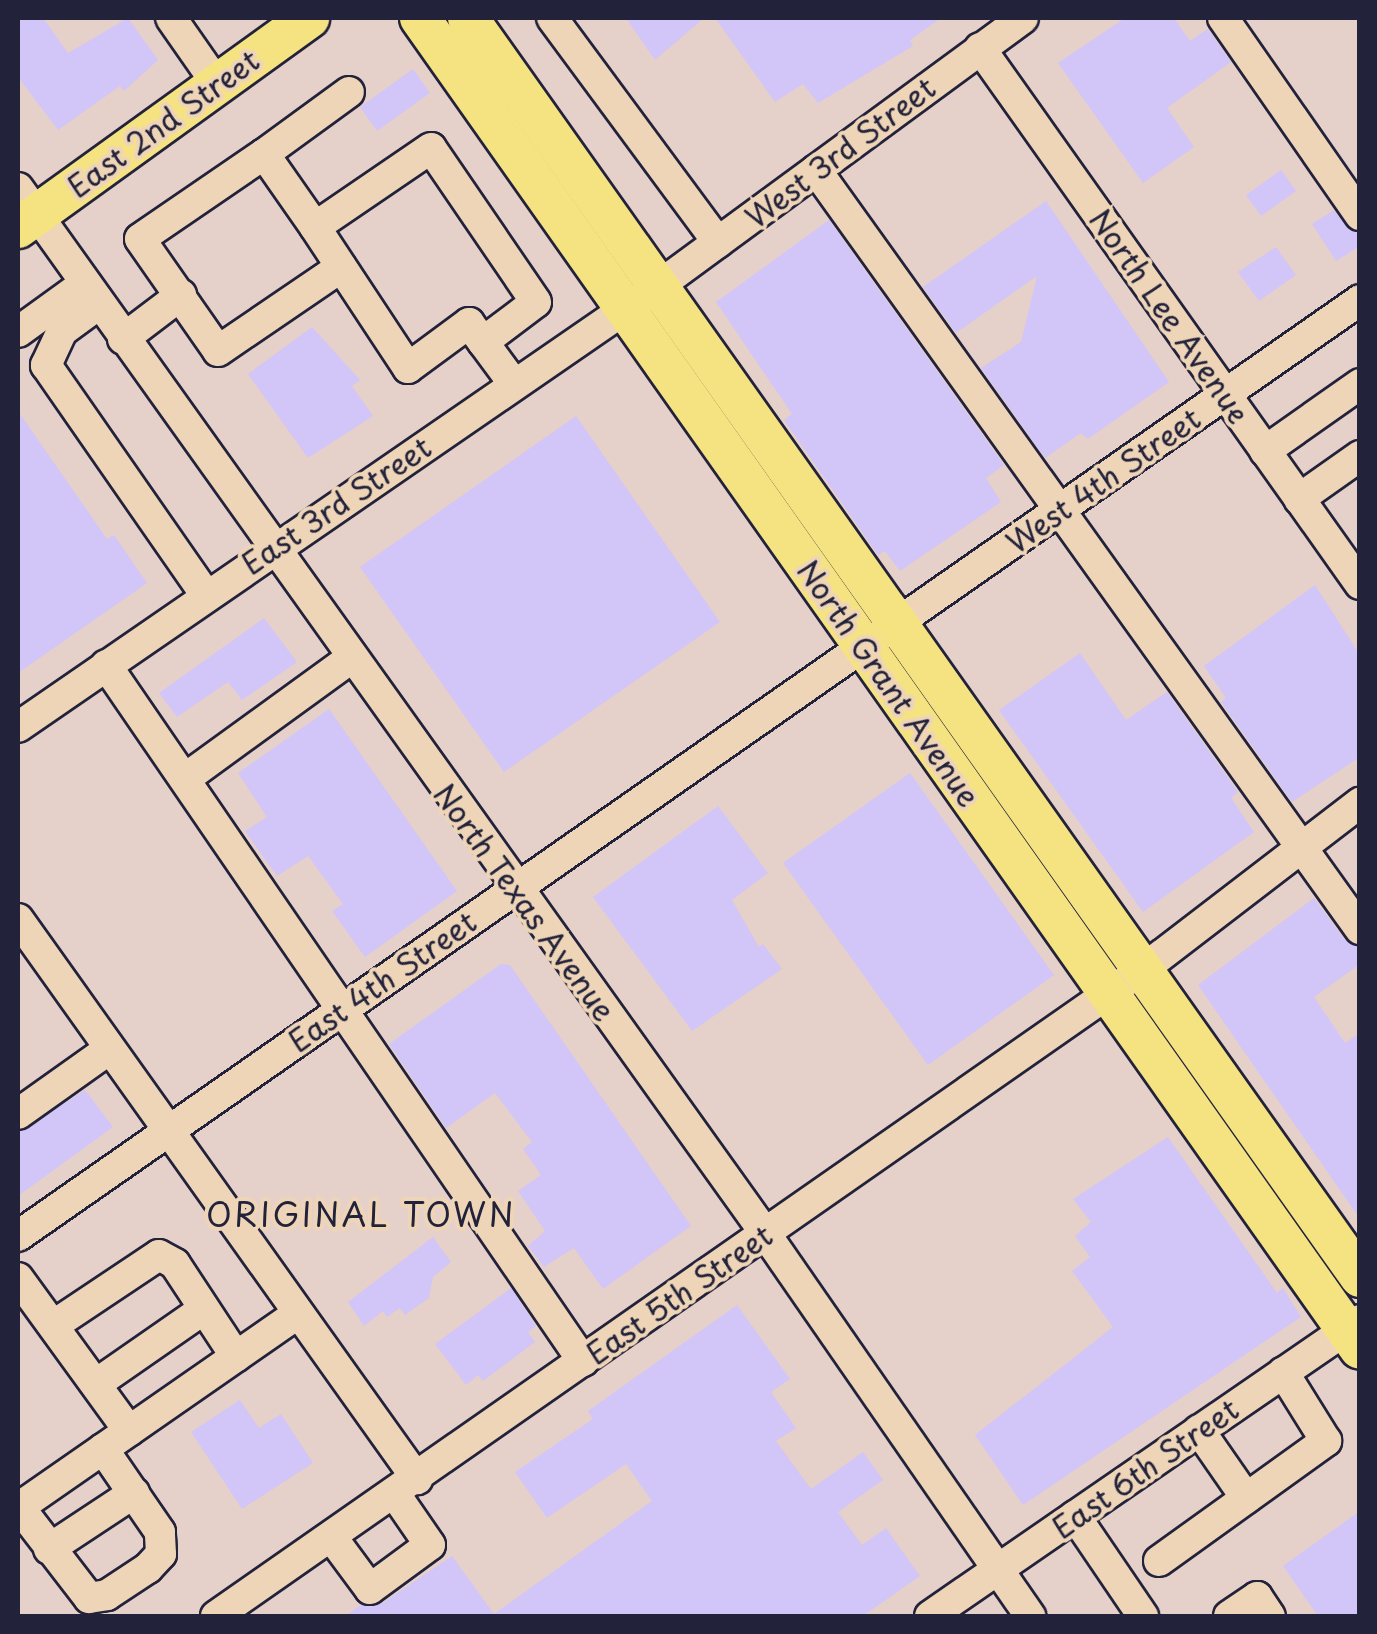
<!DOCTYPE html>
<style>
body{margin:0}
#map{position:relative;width:1377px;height:1634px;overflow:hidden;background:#efd5b7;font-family:"Playpen Sans",sans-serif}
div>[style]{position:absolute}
.built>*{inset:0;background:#e6d0ca}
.building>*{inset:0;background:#d2c5f7}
.roads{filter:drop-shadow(2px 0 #22223b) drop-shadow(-2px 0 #22223b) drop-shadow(0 2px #22223b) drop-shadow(0 -2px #22223b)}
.minor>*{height:30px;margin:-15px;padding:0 15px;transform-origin:15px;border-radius:15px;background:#efd5b7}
.major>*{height:40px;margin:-20px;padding:0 20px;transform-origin:20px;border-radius:20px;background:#f5e381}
span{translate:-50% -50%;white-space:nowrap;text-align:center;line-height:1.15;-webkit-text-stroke:8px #efd5b7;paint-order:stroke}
.street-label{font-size:30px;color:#22223b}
.neighbourhood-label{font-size:32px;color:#22223b;letter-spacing:2.5px}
.frame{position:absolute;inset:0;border:20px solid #22223b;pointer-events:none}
</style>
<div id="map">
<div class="built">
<div style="clip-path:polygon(18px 18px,1359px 18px,1359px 1616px,18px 1616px)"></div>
</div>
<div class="building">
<div style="clip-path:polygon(18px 18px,43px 18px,68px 53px,128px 18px,158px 60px,124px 91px,120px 86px,58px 130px,18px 77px)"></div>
<div style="clip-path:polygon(626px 18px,704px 18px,655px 60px)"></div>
<div style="clip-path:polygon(715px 18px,941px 18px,910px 40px,913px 46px,818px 103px,803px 84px,775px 102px)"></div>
<div style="clip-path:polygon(1125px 18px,1174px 18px,1190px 41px,1208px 29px,1231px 62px,1167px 108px,1194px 147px,1143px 183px,1058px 63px)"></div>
<div style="clip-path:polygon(413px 69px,430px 93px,377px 131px,360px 107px)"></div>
<div style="clip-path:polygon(1281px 170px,1296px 191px,1261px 216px,1246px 195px)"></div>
<div style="clip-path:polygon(1046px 201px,1169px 382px,1088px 439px,1081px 433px,1045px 458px,981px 368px,1021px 342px,1037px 276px,956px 333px,923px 287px)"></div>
<div style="clip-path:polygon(1334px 210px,1360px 234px,1360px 246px,1336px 261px,1312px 224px)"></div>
<div style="clip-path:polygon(829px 220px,1004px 465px,986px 478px,1001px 502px,900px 571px,885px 551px,878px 555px,784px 420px,792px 414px,716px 302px)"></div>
<div style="clip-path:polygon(1276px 247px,1296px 275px,1259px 301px,1238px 272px)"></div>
<div style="clip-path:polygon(312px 327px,360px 380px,352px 386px,373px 416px,308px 458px,248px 374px)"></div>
<div style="clip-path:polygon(18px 411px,107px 539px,114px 535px,147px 583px,18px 673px)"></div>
<div style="clip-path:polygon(576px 416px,720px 622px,504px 772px,360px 567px)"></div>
<div style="clip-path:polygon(1315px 585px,1360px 655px,1360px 757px,1292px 802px,1221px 702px,1226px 698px,1204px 666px)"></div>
<div style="clip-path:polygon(264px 618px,297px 662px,242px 700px,228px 682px,177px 717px,159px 693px)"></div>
<div style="clip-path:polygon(1080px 653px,1126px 720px,1167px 692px,1238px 792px,1231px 798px,1254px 832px,1143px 912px,999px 710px)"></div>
<div style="clip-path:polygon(329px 709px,457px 891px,365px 957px,332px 911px,343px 904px,308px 856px,277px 876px,245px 831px,267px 817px,238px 773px)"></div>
<div style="clip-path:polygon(910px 773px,1054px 975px,928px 1065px,783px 863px)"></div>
<div style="clip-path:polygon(718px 806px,768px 873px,732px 900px,759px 947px,763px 944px,782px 969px,692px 1031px,593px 897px)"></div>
<div style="clip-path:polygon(1314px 898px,1345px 940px,1360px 947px,1360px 964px,1314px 997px,1345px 1043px,1360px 1033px,1360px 1219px,1198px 985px)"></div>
<div style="clip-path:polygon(501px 964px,510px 965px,691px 1226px,603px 1289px,574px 1248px,544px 1267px,528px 1246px,545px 1231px,518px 1191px,541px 1175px,523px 1149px,532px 1142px,495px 1093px,446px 1128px,389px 1044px)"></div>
<div style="clip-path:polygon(85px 1090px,113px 1127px,18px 1196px,18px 1133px)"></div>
<div style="clip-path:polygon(1168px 1137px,1277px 1293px,1283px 1288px,1301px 1317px,1023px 1505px,975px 1435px,1113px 1327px,1072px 1271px,1090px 1257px,1075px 1236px,1091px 1222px,1073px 1199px)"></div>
<div style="clip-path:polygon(433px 1237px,451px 1262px,433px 1277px,429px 1298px,405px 1315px,400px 1308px,387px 1317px,383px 1311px,364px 1326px,348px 1302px)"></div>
<div style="clip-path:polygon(511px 1288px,536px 1326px,528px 1332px,535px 1342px,483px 1381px,478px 1375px,466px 1385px,435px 1344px)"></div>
<div style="clip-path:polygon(737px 1305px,790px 1379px,771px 1392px,796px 1428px,776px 1441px,811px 1489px,863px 1452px,883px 1480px,838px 1512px,862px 1545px,886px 1528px,920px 1576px,863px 1616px,345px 1616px,361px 1605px,381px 1604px,452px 1556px,494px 1614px,652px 1501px,626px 1464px,547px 1518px,515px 1472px,593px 1419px,588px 1411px)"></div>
<div style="clip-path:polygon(240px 1400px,259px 1428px,281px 1414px,313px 1463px,242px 1509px,191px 1432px)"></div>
<div style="clip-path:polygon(1360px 1511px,1360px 1616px,1318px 1616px,1283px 1566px)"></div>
</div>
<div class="roads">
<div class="minor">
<div style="left:171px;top:18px;width:80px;rotate:55.1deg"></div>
<div style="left:552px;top:18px;width:279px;rotate:53.5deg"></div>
<div style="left:1223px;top:18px;width:240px;rotate:55.2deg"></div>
<div style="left:980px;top:48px;width:657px;rotate:54.67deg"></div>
<div style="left:264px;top:154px;width:150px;rotate:145.6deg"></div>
<div style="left:140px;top:239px;width:136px;rotate:55.1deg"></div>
<div style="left:218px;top:351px;width:149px;rotate:-34.3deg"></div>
<div style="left:816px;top:170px;width:934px;rotate:54.37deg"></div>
<div style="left:18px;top:188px;width:1285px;rotate:54.44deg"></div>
<div style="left:765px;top:1233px;width:466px;rotate:55.3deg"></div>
<div style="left:315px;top:227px;width:89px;rotate:-124.9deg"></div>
<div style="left:264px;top:154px;width:105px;rotate:-36.1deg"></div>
<div style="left:99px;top:304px;width:46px;rotate:143.9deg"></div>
<div style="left:62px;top:331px;width:38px;rotate:115deg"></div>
<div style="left:46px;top:365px;width:280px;rotate:55.2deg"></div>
<div style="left:18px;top:332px;width:82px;rotate:-36deg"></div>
<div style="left:123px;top:339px;width:73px;rotate:-37.2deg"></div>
<div style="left:483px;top:342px;width:66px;rotate:-37deg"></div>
<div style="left:536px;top:302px;width:186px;rotate:-124.3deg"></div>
<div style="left:431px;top:148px;width:140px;rotate:145.7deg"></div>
<div style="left:315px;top:227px;width:169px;rotate:56.6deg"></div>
<div style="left:408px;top:368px;width:76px;rotate:-36.4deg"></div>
<div style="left:469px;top:323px;width:24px;rotate:54deg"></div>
<div style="left:483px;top:342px;width:52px;rotate:53.6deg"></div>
<div style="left:1265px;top:451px;width:116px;rotate:-35.2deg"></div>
<div style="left:1299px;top:499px;width:75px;rotate:-35.2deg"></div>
<div style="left:106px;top:665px;width:844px;rotate:55.58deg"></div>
<div style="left:18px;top:727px;width:776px;rotate:-34.55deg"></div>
<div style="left:657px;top:287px;width:454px;rotate:-36.3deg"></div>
<div style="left:186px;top:778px;width:204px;rotate:-36deg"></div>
<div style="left:18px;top:919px;width:688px;rotate:54.53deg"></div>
<div style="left:18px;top:1114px;width:110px;rotate:-35.4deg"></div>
<div style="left:18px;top:1236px;width:1636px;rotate:-34.89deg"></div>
<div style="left:18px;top:1278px;width:189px;rotate:54deg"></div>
<div style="left:54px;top:1325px;width:126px;rotate:-33.7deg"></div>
<div style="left:159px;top:1255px;width:18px;rotate:29deg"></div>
<div style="left:175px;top:1264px;width:111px;rotate:56.7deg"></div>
<div style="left:96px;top:1384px;width:131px;rotate:-34.8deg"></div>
<div style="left:1199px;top:1430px;width:83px;rotate:55.3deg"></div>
<div style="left:19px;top:1507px;width:115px;rotate:52.4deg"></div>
<div style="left:89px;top:1598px;width:18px;rotate:-9deg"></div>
<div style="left:107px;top:1595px;width:49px;rotate:-33.4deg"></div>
<div style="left:148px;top:1568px;width:19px;rotate:-47deg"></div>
<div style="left:161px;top:1554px;width:22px;rotate:-93deg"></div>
<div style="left:160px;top:1532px;width:101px;rotate:-124.5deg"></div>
<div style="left:18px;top:1508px;width:340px;rotate:-34.8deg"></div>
<div style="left:1075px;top:1516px;width:121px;rotate:55.8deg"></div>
<div style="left:333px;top:1539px;width:62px;rotate:53.5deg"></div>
<div style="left:370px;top:1589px;width:74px;rotate:-36.3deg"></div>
<div style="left:430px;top:1545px;width:62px;rotate:-124.5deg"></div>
<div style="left:49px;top:1549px;width:102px;rotate:-33.4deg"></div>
<div style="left:1159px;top:1561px;width:206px;rotate:-35.7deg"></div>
<div style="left:1326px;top:1441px;width:81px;rotate:-121.9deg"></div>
<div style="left:216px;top:1616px;width:1129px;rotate:-34.9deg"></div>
<div style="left:1142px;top:970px;width:275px;rotate:-37.5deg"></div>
<div style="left:930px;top:1616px;width:522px;rotate:-34.54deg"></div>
<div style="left:1229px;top:1616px;width:34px;rotate:-34deg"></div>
<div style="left:1257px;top:1597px;width:23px;rotate:56deg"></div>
</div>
<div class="major">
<div style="left:420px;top:18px;width:1629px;rotate:54.77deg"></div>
<div style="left:468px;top:18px;width:1543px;rotate:54.68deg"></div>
<div style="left:18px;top:228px;width:359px;rotate:-35.8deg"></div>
</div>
</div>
<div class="street-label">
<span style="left:163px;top:123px;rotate:-36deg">East 2nd Street</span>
<span style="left:840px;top:152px;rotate:-37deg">West 3rd Street</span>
<span style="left:1170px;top:316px;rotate:55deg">North Lee Avenue</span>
<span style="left:1103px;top:480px;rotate:-35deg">West 4th Street</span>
<span style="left:336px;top:505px;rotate:-34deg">East 3rd Street</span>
<span style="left:889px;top:683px;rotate:55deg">North Grant Avenue</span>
<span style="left:525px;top:902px;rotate:54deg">North Texas Avenue</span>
<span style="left:382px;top:981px;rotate:-35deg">East 4th Street</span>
<span style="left:679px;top:1294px;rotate:-35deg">East 5th Street</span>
<span style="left:1145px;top:1468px;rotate:-35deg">East 6th Street</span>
</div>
<div class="neighbourhood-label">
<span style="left:361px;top:1214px">ORIGINAL TOWN</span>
</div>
<div class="frame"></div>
</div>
